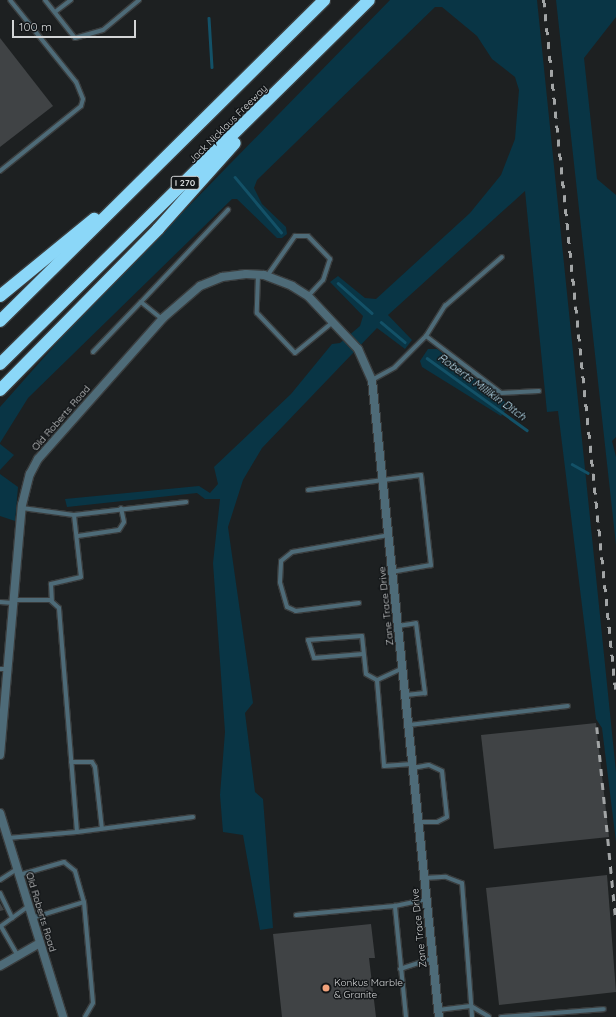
<!DOCTYPE html>
<style>
body{margin:0}
#map{position:relative;width:616px;height:1017px;overflow:hidden;background:#1d2021;font-family:Quicksand,sans-serif}
div>[style]{position:absolute}
.green>*{inset:0;background:#093545}
.stream>*{height:2.5px;margin:-1.25px;padding:0 1.25px;transform-origin:1.25px;border-radius:1.25px;background:#135167}
.building>*{inset:0;background:#404345}
.roads{filter:drop-shadow(1px 0 #3a3d3e) drop-shadow(-1px 0 #3a3d3e) drop-shadow(0 1px #3a3d3e) drop-shadow(0 -1px #3a3d3e)}
.lane>*{height:4px;margin:-2px;padding:0 2px;transform-origin:2px;border-radius:2px;background:#4e6b78}
.street>*{height:8px;margin:-4px;padding:0 4px;transform-origin:4px;border-radius:4px;background:#4e6b78}
.highway>*{height:12px;margin:-6px;padding:0 6px;transform-origin:6px;border-radius:6px;background:#8bd7f8}
.rail>*{height:2.5px;margin-top:-1.25px;transform-origin:0;background:repeating-linear-gradient(90deg,#a2a5a6 0 7px,transparent 0 14px)}
.dots>*{width:11px;height:11px;translate:-50% -50%;box-sizing:border-box;border:2px solid #131618;border-radius:50%}
span{translate:-50% -50%;white-space:nowrap;text-align:center;line-height:1.15;-webkit-text-stroke:3px #131618;paint-order:stroke}
.shield-label span{padding:1px 3px;background:#131618;border:1px solid;border-radius:3px;-webkit-text-stroke-width:0}
.shield-label{font-size:9px;color:#d3d5d6;font-weight:700}
.street-label{font-size:10px;color:#d3d5d6}
.poi-label{font-size:10px;color:#d3d5d6}
.left{translate:0 -50%;text-align:left}
.water-label{font-size:11px;color:#c2e9fa;font-style:italic}
.scale{position:absolute;left:12px;top:20px;width:124px;height:18px;box-sizing:border-box;border:2px solid #d3d5d6;border-top:0;padding-left:5px;font-size:12px;line-height:14px;white-space:nowrap;color:#d3d5d6;-webkit-text-stroke:3px #131618;paint-order:stroke}
</style>
<div id="map">
<div class="green">
<div style="clip-path:polygon(390px 0,537px 0,616px 772px,616px 842px,602px 728px,596px 719px,558px 411px,547px 412px,525px 191px,388px 315px,412px 340px,405px 349px,377px 328px,262px 448px,243px 480px,228px 527px,253px 703px,245px 713px,255px 792px,263px 799px,273px 928px,260px 930px,243px 835px,223px 832px,220px 795px,225px 732px,213px 563px,220px 499px,205px 499px,197px 493px,67px 507px,65px 499px,199px 486px,210px 493px,218px 484px,214px 467px,291px 394px,332px 344px,340px 343px,360px 326px,363px 316px,330px 282px,338px 276px,365px 298px,376px 299px,470px 213px,501px 175px,515px 139px,519px 90px,515px 77px,492px 59px,477px 36px,442px 7px,435px 7px,257px 180px,254px 188px,262px 204px,286px 227px,287px 234px,282px 238px,277px 238px,237px 199px,232px 199px,28px 398px,0 443px,0 407px,71px 327px)"></div>
<div style="clip-path:polygon(556px 0,616px 0,616px 17px,584px 58px,597px 179px,616px 195px,616px 437px,612px 441px,616px 457px,616px 545px)"></div>
<div style="clip-path:polygon(428px 349px,437px 349px,509px 405px,501px 416px,422px 367px,420px 361px)"></div>
<div style="clip-path:polygon(0 444px,14px 455px,0 470px)"></div>
<div style="clip-path:polygon(0 474px,18px 487px,15px 521px,0 516px)"></div>
</div>
<div class="stream">
<div style="left:209px;top:18px;width:49px;rotate:86.5deg"></div>
<div style="left:235px;top:177px;width:72px;rotate:50.1deg"></div>
<div style="left:338px;top:283px;width:45px;rotate:41.4deg"></div>
<div style="left:381px;top:322px;width:31px;rotate:40deg"></div>
<div style="left:427px;top:358px;width:123px;rotate:35.8deg"></div>
<div style="left:572px;top:464px;width:18px;rotate:29deg"></div>
</div>
<div class="building">
<div style="clip-path:polygon(0 38px,53px 106px,0 147px)"></div>
<div style="clip-path:polygon(596px 723px,609px 837px,494px 849px,481px 735px)"></div>
<div style="clip-path:polygon(607px 875px,616px 992px,499px 1005px,486px 888px)"></div>
<div style="clip-path:polygon(0 903px,4px 910px,0 911px)"></div>
<div style="clip-path:polygon(371px 924px,375px 958px,369px 958px,376px 1017px,282px 1017px,273px 934px)"></div>
</div>
<div class="roads">
<div class="lane">
<div style="left:45px;top:0;width:48px;rotate:51.7deg"></div>
<div style="left:75px;top:38px;width:29px;rotate:-16deg"></div>
<div style="left:103px;top:30px;width:47px;rotate:-39.8deg"></div>
<div style="left:55px;top:12px;width:20px;rotate:-37deg"></div>
<div style="left:0;top:171px;width:104px;rotate:-38.7deg"></div>
<div style="left:81px;top:106px;width:7px;rotate:-74deg"></div>
<div style="left:83px;top:99px;width:18px;rotate:-112deg"></div>
<div style="left:76px;top:82px;width:105px;rotate:-128.8deg"></div>
<div style="left:258px;top:275px;width:38px;rotate:92deg"></div>
<div style="left:257px;top:313px;width:55px;rotate:46.5deg"></div>
<div style="left:295px;top:353px;width:49px;rotate:-39.2deg"></div>
<div style="left:267px;top:276px;width:49px;rotate:-55deg"></div>
<div style="left:295px;top:236px;width:13px"></div>
<div style="left:308px;top:236px;width:32px;rotate:46deg"></div>
<div style="left:330px;top:259px;width:22px;rotate:108deg"></div>
<div style="left:323px;top:280px;width:22px;rotate:133deg"></div>
<div style="left:141px;top:302px;width:127px;rotate:-46.6deg"></div>
<div style="left:426px;top:336px;width:36px;rotate:-58deg"></div>
<div style="left:445px;top:306px;width:75px;rotate:-40.7deg"></div>
<div style="left:93px;top:352px;width:69px;rotate:-46.2deg"></div>
<div style="left:141px;top:302px;width:27px;rotate:39deg"></div>
<div style="left:372px;top:380px;width:26px;rotate:-29deg"></div>
<div style="left:395px;top:367px;width:44px;rotate:-45deg"></div>
<div style="left:426px;top:336px;width:94px;rotate:37.2deg"></div>
<div style="left:501px;top:393px;width:38px;rotate:-3deg"></div>
<div style="left:308px;top:490px;width:114px;rotate:-7.6deg"></div>
<div style="left:421px;top:475px;width:91px;rotate:83.7deg"></div>
<div style="left:431px;top:565px;width:39px;rotate:170deg"></div>
<div style="left:22px;top:508px;width:52px;rotate:7.7deg"></div>
<div style="left:74px;top:515px;width:62px;rotate:83.6deg"></div>
<div style="left:81px;top:577px;width:31px;rotate:167deg"></div>
<div style="left:51px;top:584px;width:17px;rotate:87deg"></div>
<div style="left:74px;top:515px;width:113px;rotate:-6.6deg"></div>
<div style="left:78px;top:536px;width:41px;rotate:-8.3deg"></div>
<div style="left:119px;top:530px;width:9px;rotate:-58deg"></div>
<div style="left:124px;top:522px;width:14px;rotate:-102deg"></div>
<div style="left:0;top:602px;width:13px;rotate:4deg"></div>
<div style="left:359px;top:603px;width:64px;rotate:172.8deg"></div>
<div style="left:296px;top:611px;width:10px;rotate:-156deg"></div>
<div style="left:287px;top:607px;width:26px;rotate:-106deg"></div>
<div style="left:280px;top:582px;width:21px;rotate:-87deg"></div>
<div style="left:281px;top:561px;width:14px;rotate:-39deg"></div>
<div style="left:292px;top:552px;width:98px;rotate:-9.9deg"></div>
<div style="left:398px;top:626px;width:18px;rotate:-9deg"></div>
<div style="left:416px;top:623px;width:71px;rotate:82.7deg"></div>
<div style="left:425px;top:693px;width:19px;rotate:174deg"></div>
<div style="left:363px;top:654px;width:49px;rotate:175.3deg"></div>
<div style="left:314px;top:658px;width:19px;rotate:-108deg"></div>
<div style="left:308px;top:640px;width:54px;rotate:-4.2deg"></div>
<div style="left:362px;top:636px;width:38px;rotate:84deg"></div>
<div style="left:366px;top:674px;width:13px;rotate:29deg"></div>
<div style="left:403px;top:668px;width:29px;rotate:155deg"></div>
<div style="left:377px;top:680px;width:86px;rotate:85.3deg"></div>
<div style="left:384px;top:766px;width:28px;rotate:-4deg"></div>
<div style="left:0;top:669px;width:7px"></div>
<div style="left:409px;top:725px;width:160px;rotate:-6.8deg"></div>
<div style="left:71px;top:762px;width:21px"></div>
<div style="left:92px;top:762px;width:6px;rotate:59deg"></div>
<div style="left:95px;top:767px;width:62px;rotate:83.6deg"></div>
<div style="left:413px;top:768px;width:16px;rotate:-11deg"></div>
<div style="left:429px;top:765px;width:14px;rotate:25deg"></div>
<div style="left:442px;top:771px;width:46px;rotate:83.8deg"></div>
<div style="left:447px;top:817px;width:11px;rotate:153deg"></div>
<div style="left:437px;top:822px;width:18px;rotate:180deg"></div>
<div style="left:77px;top:832px;width:117px;rotate:-7.4deg"></div>
<div style="left:8px;top:838px;width:69px;rotate:-5deg"></div>
<div style="left:77px;top:832px;width:225px;rotate:-94.6deg"></div>
<div style="left:59px;top:608px;width:12px;rotate:-138deg"></div>
<div style="left:50px;top:600px;width:37px;rotate:180deg"></div>
<div style="left:19px;top:875px;width:47px;rotate:-16.1deg"></div>
<div style="left:64px;top:862px;width:14px;rotate:39deg"></div>
<div style="left:75px;top:871px;width:32px;rotate:74deg"></div>
<div style="left:424px;top:878px;width:22px;rotate:-3deg"></div>
<div style="left:446px;top:877px;width:17px;rotate:21deg"></div>
<div style="left:462px;top:883px;width:134px;rotate:85.7deg"></div>
<div style="left:0;top:880px;width:20px;rotate:-33deg"></div>
<div style="left:0;top:893px;width:28px;rotate:64deg"></div>
<div style="left:296px;top:915px;width:99px;rotate:-5.2deg"></div>
<div style="left:32px;top:918px;width:54px;rotate:-17.1deg"></div>
<div style="left:84px;top:902px;width:101px;rotate:84.9deg"></div>
<div style="left:93px;top:1003px;width:16px;rotate:120deg"></div>
<div style="left:18px;top:956px;width:34px;rotate:-120deg"></div>
<div style="left:1px;top:926px;width:34px;rotate:-36deg"></div>
<div style="left:400px;top:969px;width:35px;rotate:-18deg"></div>
<div style="left:438px;top:1010px;width:33px;rotate:-7deg"></div>
<div style="left:471px;top:1006px;width:21px;rotate:31deg"></div>
<div style="left:406px;top:1017px;width:112px;rotate:-95.7deg"></div>
<div style="left:395px;top:906px;width:33px;rotate:-12deg"></div>
<div style="left:501px;top:1017px;width:103px;rotate:-4.4deg"></div>
</div>
<div class="street">
<div style="left:0;top:755px;width:251px;rotate:-85deg"></div>
<div style="left:22px;top:505px;width:32px;rotate:-76deg"></div>
<div style="left:30px;top:474px;width:17px;rotate:-62deg"></div>
<div style="left:38px;top:459px;width:188px;rotate:-48.4deg"></div>
<div style="left:163px;top:318px;width:49px;rotate:-40.9deg"></div>
<div style="left:200px;top:286px;width:24px;rotate:-22deg"></div>
<div style="left:222px;top:277px;width:24px;rotate:-7deg"></div>
<div style="left:246px;top:274px;width:18px;rotate:3deg"></div>
<div style="left:264px;top:275px;width:30px;rotate:21deg"></div>
<div style="left:292px;top:286px;width:19px;rotate:32deg"></div>
<div style="left:308px;top:296px;width:73px;rotate:46.7deg"></div>
<div style="left:358px;top:349px;width:34px;rotate:66deg"></div>
<div style="left:372px;top:380px;width:641px;rotate:84deg"></div>
<div style="left:0;top:813px;width:214px;rotate:72.8deg"></div>
<div style="left:0;top:966px;width:46px;rotate:-29.9deg"></div>
</div>
<div class="highway">
<div style="left:0;top:296px;width:122px;rotate:-39.3deg"></div>
<div style="left:0;top:321px;width:456px;rotate:-44.7deg"></div>
<div style="left:0;top:364px;width:518px;rotate:-44.61deg"></div>
<div style="left:0;top:390px;width:226px;rotate:-45.5deg"></div>
<div style="left:158px;top:229px;width:115px;rotate:-48.2deg"></div>
</div>
</div>
<div class="rail">
<div style="left:544px;top:0;width:696px;rotate:84.06deg"></div>
<div style="left:597px;top:727px;width:195px;rotate:84.4deg"></div>
</div>
<div class="dots">
<div style="left:326px;top:988px;background:#f1a27b"></div>
</div>
<div class="shield-label">
<span style="left:185px;top:183px">I 270</span>
</div>
<div class="street-label">
<span style="left:228px;top:124px;rotate:-45deg">Jack Nicklaus Freeway</span>
<span style="left:61px;top:418px;rotate:-49deg">Old Roberts Road</span>
<span style="left:386px;top:606px;rotate:-96deg">Zane Trace Drive</span>
<span style="left:41px;top:912px;rotate:73deg">Old Roberts Road</span>
<span style="left:419px;top:928px;rotate:-96deg">Zane Trace Drive</span>
</div>
<div class="poi-label">
<span class="left" style="left:334px;top:988px">Konkus Marble<br>&amp; Granite</span>
</div>
<div class="water-label">
<span style="left:482px;top:387px;rotate:36deg">Roberts Millikin Ditch</span>
</div>
<div class="scale">100 m</div>
</div>
